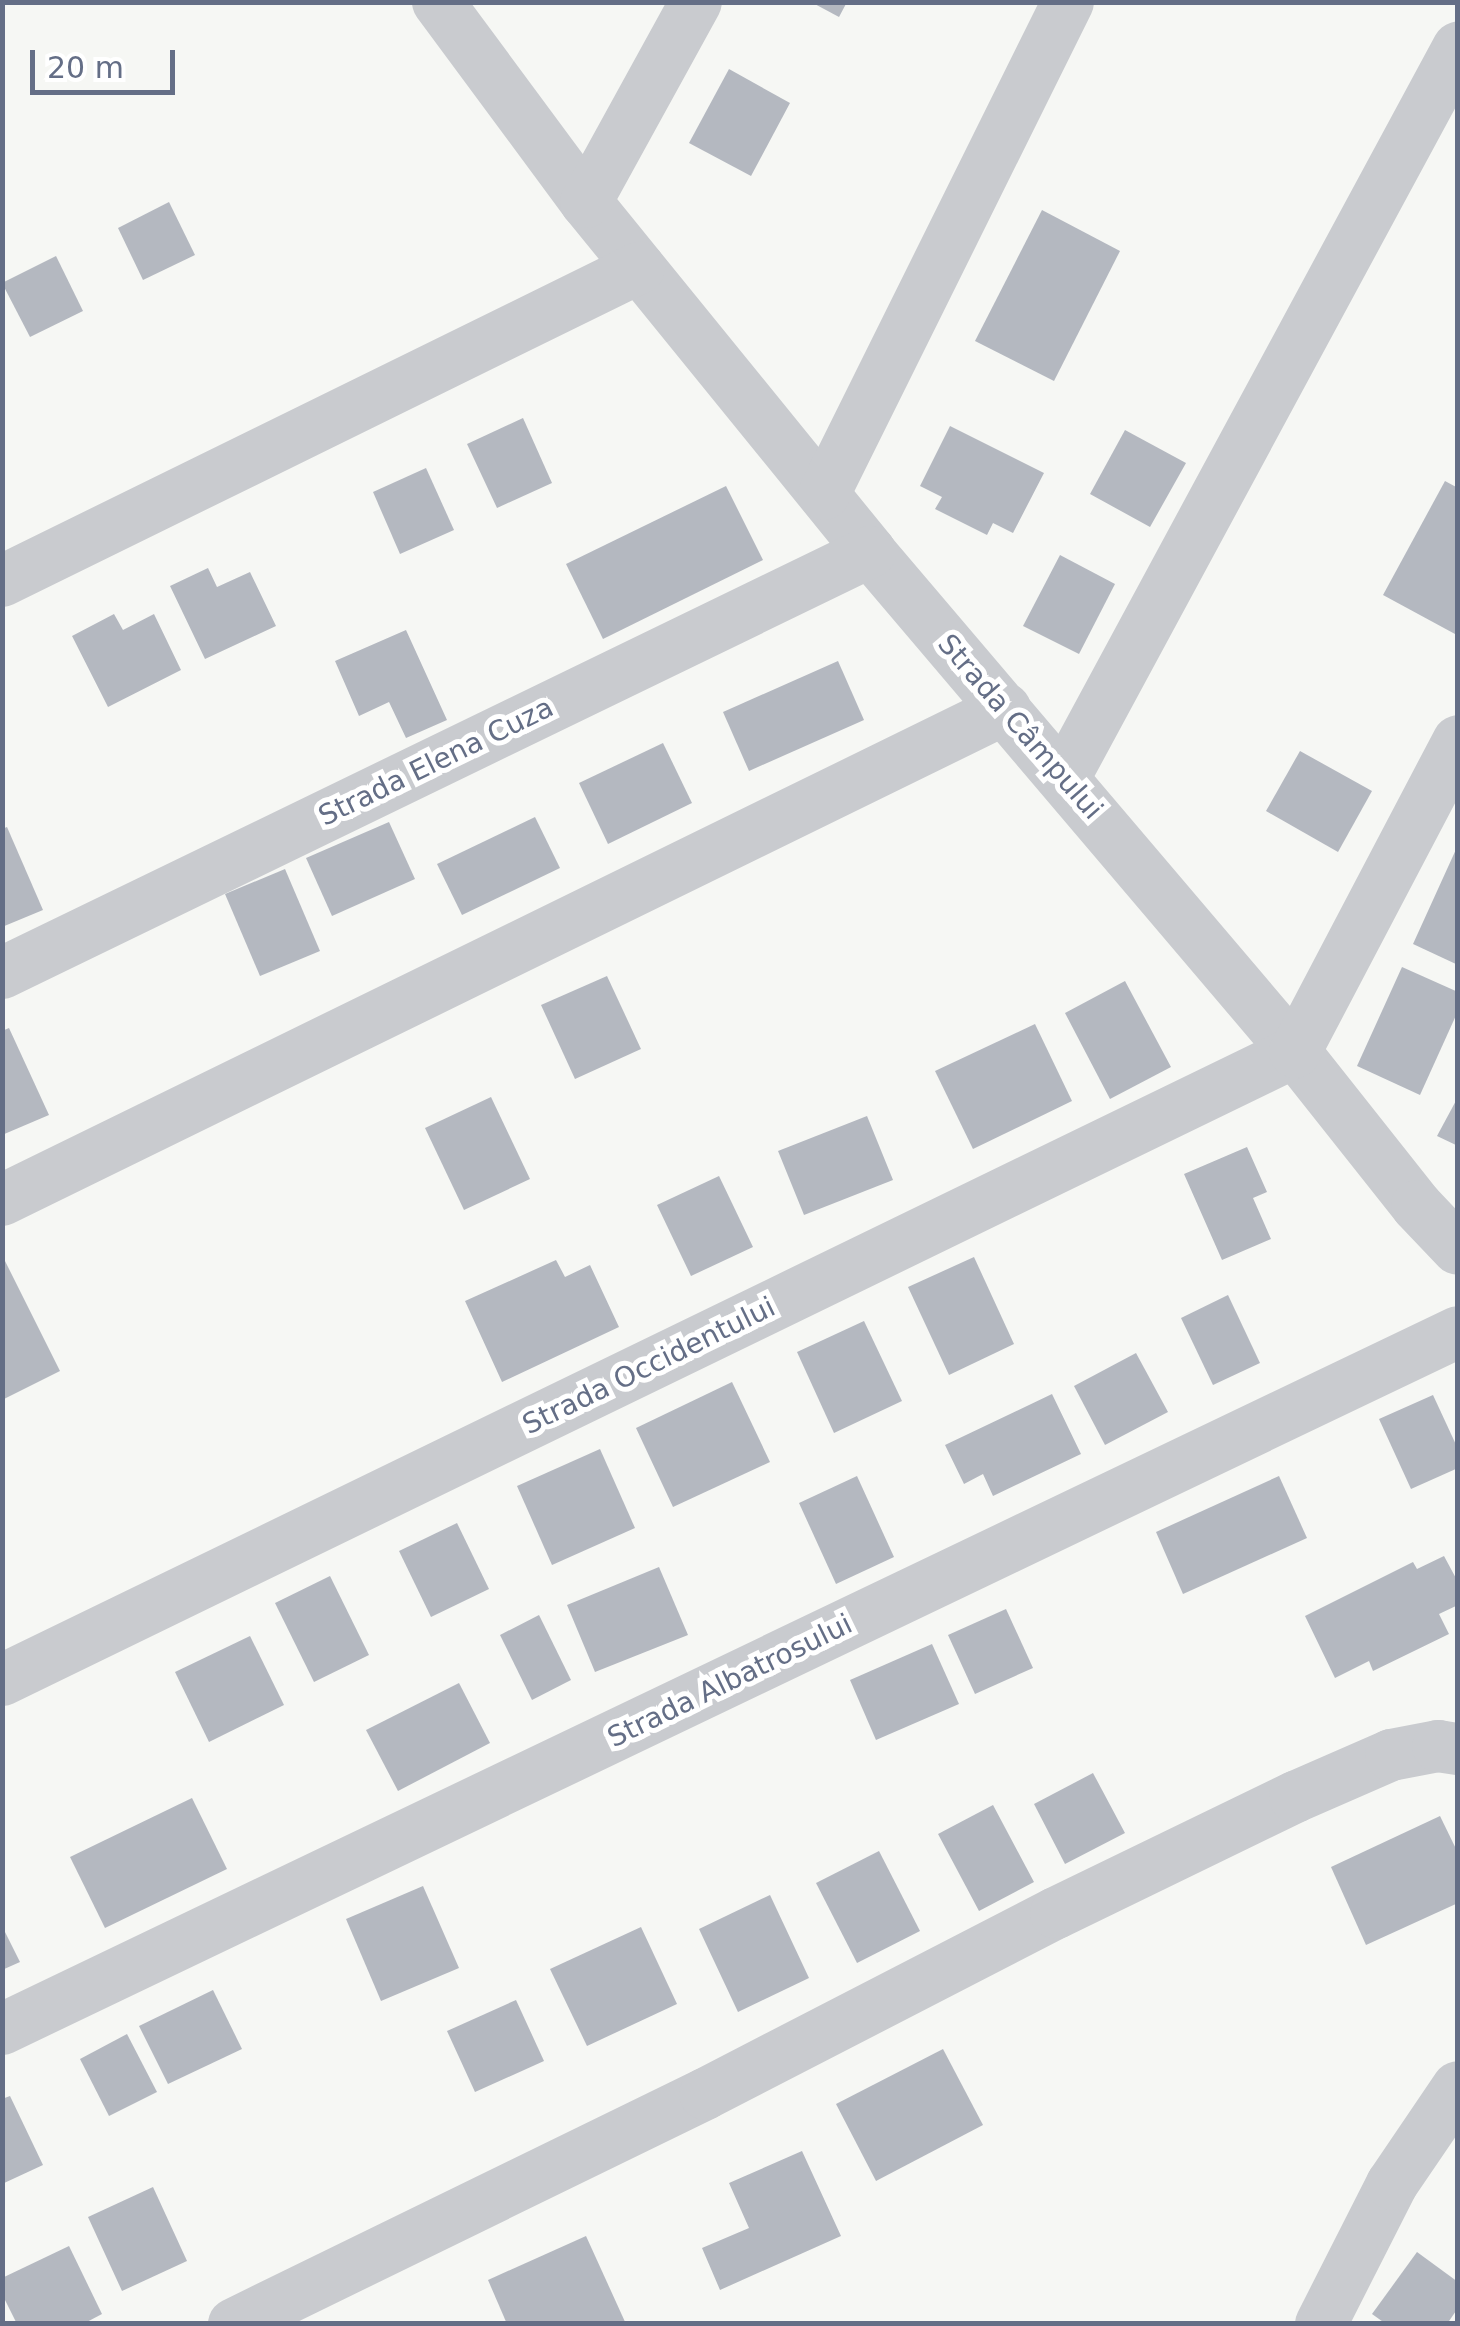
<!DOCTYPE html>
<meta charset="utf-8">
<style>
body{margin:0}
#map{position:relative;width:1460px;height:2326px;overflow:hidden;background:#f6f7f4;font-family:"DejaVu Sans",sans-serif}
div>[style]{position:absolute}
.building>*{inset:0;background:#b4b8c0}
.minor>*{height:52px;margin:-26px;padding:0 26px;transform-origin:26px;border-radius:26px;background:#c9cbcf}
span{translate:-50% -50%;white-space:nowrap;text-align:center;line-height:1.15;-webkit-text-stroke:10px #fff;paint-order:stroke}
.street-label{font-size:28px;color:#646e86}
.frame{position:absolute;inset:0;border:5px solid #646e86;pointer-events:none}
.scale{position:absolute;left:30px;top:50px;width:145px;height:45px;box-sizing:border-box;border:5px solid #646e86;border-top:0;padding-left:12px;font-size:30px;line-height:35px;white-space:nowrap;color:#646e86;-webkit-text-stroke:8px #fff;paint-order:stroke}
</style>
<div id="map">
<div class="building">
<div style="clip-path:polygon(811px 2px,847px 2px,839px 17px)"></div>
<div style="clip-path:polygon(729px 69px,790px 103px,751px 176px,689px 143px)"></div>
<div style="clip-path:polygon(169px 202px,195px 255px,143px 280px,118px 228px)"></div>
<div style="clip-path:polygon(1042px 210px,1120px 251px,1054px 381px,975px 341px)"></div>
<div style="clip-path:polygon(56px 256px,83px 311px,30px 337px,2px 283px)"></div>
<div style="clip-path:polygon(523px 418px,552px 483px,497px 508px,467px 444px)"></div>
<div style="clip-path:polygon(950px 426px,1044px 473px,1013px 533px,993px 523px,987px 535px,935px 509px,942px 497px,920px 486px)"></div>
<div style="clip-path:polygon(1125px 430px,1186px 463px,1150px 527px,1090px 494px)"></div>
<div style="clip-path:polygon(426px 468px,454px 530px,400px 554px,373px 492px)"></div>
<div style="clip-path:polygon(1445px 481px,1458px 488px,1455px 634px,1383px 595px)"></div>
<div style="clip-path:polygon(726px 486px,763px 560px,603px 639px,566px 564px)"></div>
<div style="clip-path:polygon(1060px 555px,1115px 584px,1079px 654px,1023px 626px)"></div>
<div style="clip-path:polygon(208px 568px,217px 587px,250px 572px,276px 626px,205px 659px,170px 586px)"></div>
<div style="clip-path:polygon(114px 614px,123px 630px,154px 614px,181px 670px,108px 707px,72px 636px)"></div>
<div style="clip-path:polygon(406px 630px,447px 720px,406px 738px,389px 702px,359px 716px,335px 661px)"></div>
<div style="clip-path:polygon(838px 661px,864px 720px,749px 771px,723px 712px)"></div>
<div style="clip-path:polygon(663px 743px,692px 803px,608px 844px,579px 783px)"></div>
<div style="clip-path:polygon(1300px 751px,1372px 791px,1338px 852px,1266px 811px)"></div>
<div style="clip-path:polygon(535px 817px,560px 868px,462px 915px,437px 864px)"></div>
<div style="clip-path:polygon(389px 822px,415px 879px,332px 916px,306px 858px)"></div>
<div style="clip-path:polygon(7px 827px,43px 910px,2px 927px,2px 829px)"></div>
<div style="clip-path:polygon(1458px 845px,1458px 965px,1413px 944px)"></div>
<div style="clip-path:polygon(285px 869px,320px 951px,260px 976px,225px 894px)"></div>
<div style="clip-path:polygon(1402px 967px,1458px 992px,1458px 1011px,1420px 1095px,1357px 1066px)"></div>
<div style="clip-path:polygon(607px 976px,641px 1049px,575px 1079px,541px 1005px)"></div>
<div style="clip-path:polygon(1125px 981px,1171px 1067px,1110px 1099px,1065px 1013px)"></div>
<div style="clip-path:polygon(1035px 1024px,1072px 1101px,973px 1149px,935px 1071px)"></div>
<div style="clip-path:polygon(9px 1028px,49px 1115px,2px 1135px,2px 1031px)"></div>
<div style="clip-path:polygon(491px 1097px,530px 1179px,464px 1210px,425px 1128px)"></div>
<div style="clip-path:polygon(1458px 1097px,1458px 1146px,1437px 1136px)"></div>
<div style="clip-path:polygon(867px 1116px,893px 1180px,804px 1215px,778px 1151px)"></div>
<div style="clip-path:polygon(1247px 1147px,1267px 1192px,1253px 1198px,1271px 1239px,1222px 1260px,1184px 1174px)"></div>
<div style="clip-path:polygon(719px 1176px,753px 1247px,691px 1276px,657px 1205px)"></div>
<div style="clip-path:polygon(2px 1255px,60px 1371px,2px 1400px)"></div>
<div style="clip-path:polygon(974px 1257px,1014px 1344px,949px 1375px,908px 1287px)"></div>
<div style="clip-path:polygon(556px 1260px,565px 1277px,590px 1265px,619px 1327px,502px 1382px,465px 1301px)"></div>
<div style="clip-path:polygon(1228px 1295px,1260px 1363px,1213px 1385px,1181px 1318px)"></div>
<div style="clip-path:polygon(864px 1321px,902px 1401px,834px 1433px,797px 1352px)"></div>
<div style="clip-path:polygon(1136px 1353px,1168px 1412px,1105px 1445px,1074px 1386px)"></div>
<div style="clip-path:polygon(732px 1382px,770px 1462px,673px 1507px,636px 1428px)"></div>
<div style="clip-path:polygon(1052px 1394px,1081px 1454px,993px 1496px,983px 1474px,964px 1484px,945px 1445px)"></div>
<div style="clip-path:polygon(1433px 1395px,1458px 1449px,1458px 1468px,1411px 1489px,1379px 1419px)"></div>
<div style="clip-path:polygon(600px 1449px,635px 1528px,552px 1565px,517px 1486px)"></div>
<div style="clip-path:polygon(857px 1476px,894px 1557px,836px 1584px,799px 1503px)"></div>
<div style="clip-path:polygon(1279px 1476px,1307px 1538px,1183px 1594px,1156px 1532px)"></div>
<div style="clip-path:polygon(457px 1523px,489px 1589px,431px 1617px,399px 1551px)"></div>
<div style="clip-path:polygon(1444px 1556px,1458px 1582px,1458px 1605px,1439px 1614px,1449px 1634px,1373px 1671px,1369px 1661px,1335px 1678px,1305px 1616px,1413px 1562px,1417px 1569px)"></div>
<div style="clip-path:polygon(659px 1567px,688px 1635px,595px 1672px,567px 1605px)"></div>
<div style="clip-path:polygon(330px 1576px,369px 1655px,314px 1682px,275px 1603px)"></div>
<div style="clip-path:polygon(1006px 1609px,1033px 1668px,975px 1694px,948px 1635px)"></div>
<div style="clip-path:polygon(539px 1615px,571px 1680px,532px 1700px,500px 1635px)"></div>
<div style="clip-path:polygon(250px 1636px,284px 1705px,209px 1742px,175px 1672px)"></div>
<div style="clip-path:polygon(932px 1644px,959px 1704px,876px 1740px,850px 1680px)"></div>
<div style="clip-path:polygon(459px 1683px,490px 1743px,398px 1791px,366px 1730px)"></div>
<div style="clip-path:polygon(1093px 1773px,1125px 1833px,1065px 1864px,1034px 1804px)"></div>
<div style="clip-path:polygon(192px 1798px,227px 1869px,105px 1928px,70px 1857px)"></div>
<div style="clip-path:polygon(993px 1805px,1034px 1882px,979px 1911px,938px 1834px)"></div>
<div style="clip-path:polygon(1440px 1816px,1458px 1853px,1458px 1903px,1366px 1945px,1331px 1867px)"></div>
<div style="clip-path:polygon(879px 1851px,920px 1931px,857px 1963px,816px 1883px)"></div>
<div style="clip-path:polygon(423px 1886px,459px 1968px,381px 2001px,346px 1919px)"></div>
<div style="clip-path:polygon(770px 1895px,809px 1978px,738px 2012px,699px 1929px)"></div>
<div style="clip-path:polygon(2px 1926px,20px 1962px,2px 1970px)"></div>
<div style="clip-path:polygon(641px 1927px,677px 2004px,587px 2046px,550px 1969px)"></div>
<div style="clip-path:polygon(213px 1990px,242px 2049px,168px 2084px,139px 2026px)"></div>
<div style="clip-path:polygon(516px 2000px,544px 2061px,475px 2092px,447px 2031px)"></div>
<div style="clip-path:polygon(127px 2034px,157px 2092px,109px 2116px,80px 2059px)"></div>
<div style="clip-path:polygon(943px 2049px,983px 2125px,876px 2181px,836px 2104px)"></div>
<div style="clip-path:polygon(10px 2096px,43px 2165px,2px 2184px,2px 2099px)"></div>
<div style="clip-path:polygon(802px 2151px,841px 2236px,720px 2290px,702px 2248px,749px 2228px,729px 2183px)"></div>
<div style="clip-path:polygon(153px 2187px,187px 2261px,122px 2291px,88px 2217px)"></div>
<div style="clip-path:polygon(586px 2236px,626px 2324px,507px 2324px,488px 2280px)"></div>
<div style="clip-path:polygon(69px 2246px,102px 2314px,83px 2324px,17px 2324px,2px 2294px,2px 2278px)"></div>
<div style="clip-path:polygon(1417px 2252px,1458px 2282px,1458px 2308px,1447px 2324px,1386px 2324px,1372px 2314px)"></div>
</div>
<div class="minor">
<div style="left:438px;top:2px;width:249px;rotate:53.5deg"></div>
<div style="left:586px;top:202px;width:451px;rotate:50.9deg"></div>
<div style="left:870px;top:552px;width:656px;rotate:49.64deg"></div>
<div style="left:1295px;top:1052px;width:196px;rotate:51.6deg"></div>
<div style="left:1417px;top:1206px;width:59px;rotate:46.4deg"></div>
<div style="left:586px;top:202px;width:228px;rotate:-61.2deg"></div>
<div style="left:824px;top:494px;width:549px;rotate:-63.62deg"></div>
<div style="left:2px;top:581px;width:710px;rotate:-26.17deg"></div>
<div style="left:1064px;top:778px;width:830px;rotate:-61.64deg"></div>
<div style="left:2px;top:973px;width:965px;rotate:-25.87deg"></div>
<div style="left:2px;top:1200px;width:1117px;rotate:-26.08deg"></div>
<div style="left:2px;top:1680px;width:1437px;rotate:-25.91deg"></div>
<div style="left:1295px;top:1052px;width:351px;rotate:-62.3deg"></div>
<div style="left:2px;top:2029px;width:1614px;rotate:-25.58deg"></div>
<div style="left:234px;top:2324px;width:524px;rotate:-26.03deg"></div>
<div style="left:705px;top:2094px;width:395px;rotate:-27.3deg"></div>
<div style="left:1056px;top:1913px;width:266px;rotate:-25.9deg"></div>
<div style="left:1295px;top:1797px;width:105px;rotate:-23.6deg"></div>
<div style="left:1391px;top:1755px;width:48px;rotate:-10.8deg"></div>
<div style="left:1438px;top:1746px;width:20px;rotate:9deg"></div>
<div style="left:1321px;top:2324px;width:157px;rotate:-63.1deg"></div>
<div style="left:1392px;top:2184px;width:117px;rotate:-55.8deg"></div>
</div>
<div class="street-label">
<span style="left:1020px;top:727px;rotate:49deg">Strada Câmpului</span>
<span style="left:436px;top:762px;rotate:-26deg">Strada Elena Cuza</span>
<span style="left:649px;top:1366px;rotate:-26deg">Strada Occidentului</span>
<span style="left:730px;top:1681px;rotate:-26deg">Strada Albatrosului</span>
</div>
<div class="frame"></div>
<div class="scale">20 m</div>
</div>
